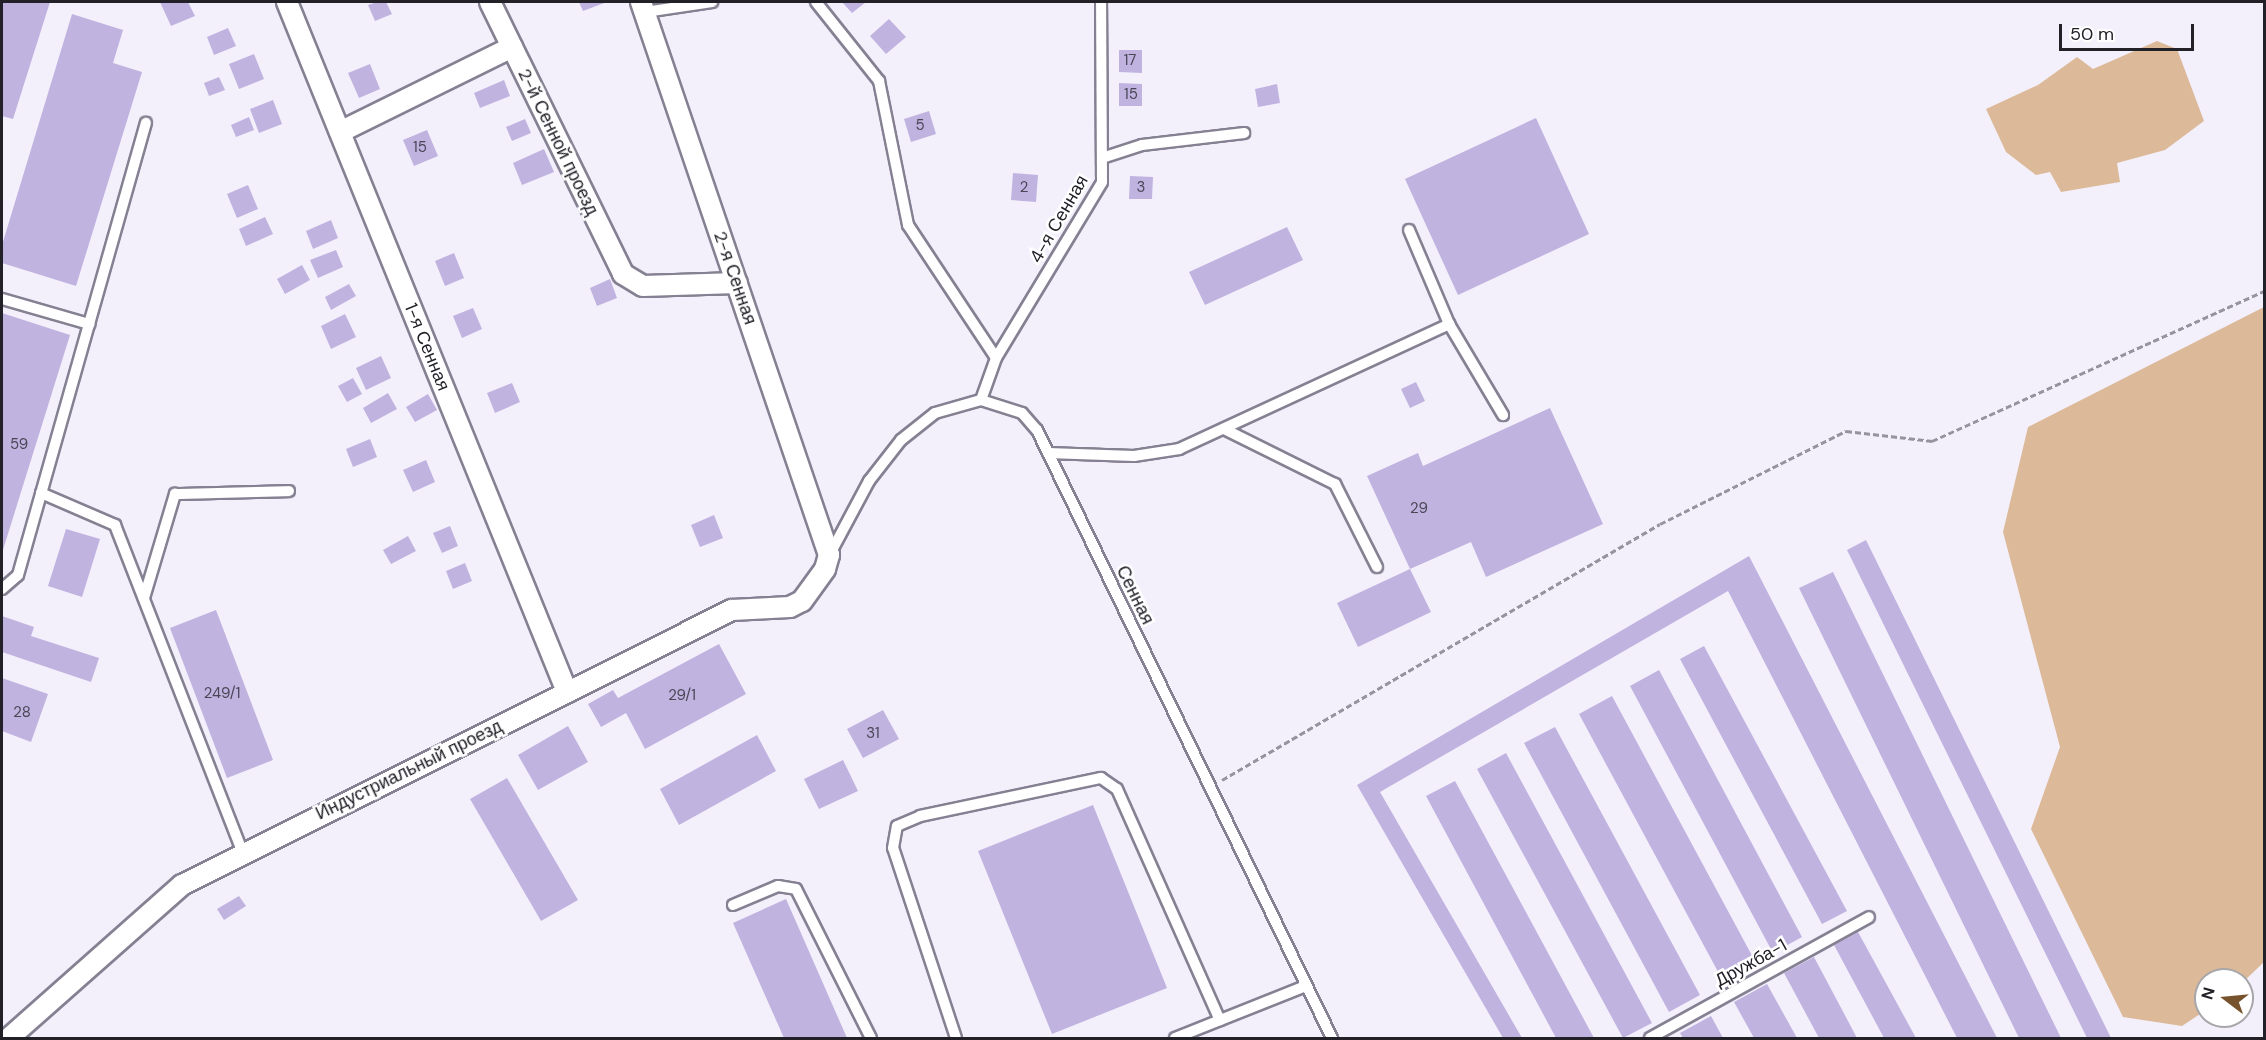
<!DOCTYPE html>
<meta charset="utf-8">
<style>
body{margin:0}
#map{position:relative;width:2266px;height:1040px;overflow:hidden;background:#f3f0fc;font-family:"DM Sans",sans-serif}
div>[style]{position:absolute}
.green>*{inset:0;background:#dcb998}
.building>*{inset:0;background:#c0b3e0}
.path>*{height:3px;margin-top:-1.5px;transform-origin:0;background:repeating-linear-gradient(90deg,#95939d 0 6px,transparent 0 9px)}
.roads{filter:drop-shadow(2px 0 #858092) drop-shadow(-2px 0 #858092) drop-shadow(0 2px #858092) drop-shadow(0 -2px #858092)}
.lane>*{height:10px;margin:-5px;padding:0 5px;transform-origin:5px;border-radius:5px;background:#fff}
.street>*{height:20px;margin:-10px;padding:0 10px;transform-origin:10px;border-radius:10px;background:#fff}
span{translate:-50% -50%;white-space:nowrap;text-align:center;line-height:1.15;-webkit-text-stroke:5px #fff;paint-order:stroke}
.number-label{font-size:15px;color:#4a4656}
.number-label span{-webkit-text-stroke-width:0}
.street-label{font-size:18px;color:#232128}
.frame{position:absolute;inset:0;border:3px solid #232128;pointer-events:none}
.north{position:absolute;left:2194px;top:968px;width:60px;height:60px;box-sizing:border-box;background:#fff;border:2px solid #a7a6a9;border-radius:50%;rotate:286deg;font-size:16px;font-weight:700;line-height:24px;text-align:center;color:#232128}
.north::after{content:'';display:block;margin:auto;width:21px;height:27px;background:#77532d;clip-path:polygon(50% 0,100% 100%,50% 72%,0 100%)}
.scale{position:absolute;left:2059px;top:24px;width:135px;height:27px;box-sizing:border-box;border:3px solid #232128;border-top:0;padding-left:8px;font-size:18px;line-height:21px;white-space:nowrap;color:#232128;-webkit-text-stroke:4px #fff;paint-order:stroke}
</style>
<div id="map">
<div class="green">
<div style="clip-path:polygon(2157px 41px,2177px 49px,2204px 121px,2165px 150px,2117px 163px,2120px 182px,2061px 192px,2050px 172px,2036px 175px,2006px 152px,1986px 109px,2038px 85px,2077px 57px,2093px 69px)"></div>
<div style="clip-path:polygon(2264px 307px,2264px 962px,2242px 983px,2206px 980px,2206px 1010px,2182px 1026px,2123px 1017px,2031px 829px,2060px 747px,2003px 532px,2028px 427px)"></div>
</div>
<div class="building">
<div style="clip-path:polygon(2px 2px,50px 2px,13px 119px,2px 116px)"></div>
<div style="clip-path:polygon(160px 2px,188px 2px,195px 16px,171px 26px)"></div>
<div style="clip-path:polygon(377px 2px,386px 2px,392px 14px,375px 21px,368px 5px)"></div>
<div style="clip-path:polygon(579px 2px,607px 2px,583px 11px)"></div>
<div style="clip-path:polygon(842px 2px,866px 2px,852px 13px)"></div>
<div style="clip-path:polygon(72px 14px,123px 30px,113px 63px,142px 72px,76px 286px,2px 263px,2px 245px)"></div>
<div style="clip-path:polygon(889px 19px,906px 37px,886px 54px,870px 36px)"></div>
<div style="clip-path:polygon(228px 28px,236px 46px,214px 55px,207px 37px)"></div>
<div style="clip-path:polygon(1119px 50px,1142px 50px,1142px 73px,1119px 72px)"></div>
<div style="clip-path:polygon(254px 54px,264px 79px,239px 89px,229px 64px)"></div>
<div style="clip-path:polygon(370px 64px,380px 89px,359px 98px,348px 73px)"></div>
<div style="clip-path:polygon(219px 77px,225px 90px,209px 96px,204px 83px)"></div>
<div style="clip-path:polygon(504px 80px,510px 96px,480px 108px,474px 93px)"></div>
<div style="clip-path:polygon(1119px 83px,1142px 84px,1142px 106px,1119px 106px)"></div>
<div style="clip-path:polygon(1277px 84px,1280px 103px,1258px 107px,1255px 89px)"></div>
<div style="clip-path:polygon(273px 100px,282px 124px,259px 133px,250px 109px)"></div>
<div style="clip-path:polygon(929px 111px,936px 134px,911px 142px,904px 119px)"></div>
<div style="clip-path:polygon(249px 117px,254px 130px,236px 137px,231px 125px)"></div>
<div style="clip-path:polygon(1536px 118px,1589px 234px,1458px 295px,1405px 179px)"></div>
<div style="clip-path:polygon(525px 119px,531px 133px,512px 141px,506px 127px)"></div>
<div style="clip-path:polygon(427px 130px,438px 156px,414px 166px,403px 140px)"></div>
<div style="clip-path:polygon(544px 149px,554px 172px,522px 185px,513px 163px)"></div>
<div style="clip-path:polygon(1013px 173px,1038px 175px,1036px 202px,1011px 200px)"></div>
<div style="clip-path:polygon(1130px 176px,1153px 177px,1152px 199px,1129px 199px)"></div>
<div style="clip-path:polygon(248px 185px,258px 209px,237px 218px,227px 194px)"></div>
<div style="clip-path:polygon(265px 217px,273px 234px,246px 246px,239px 229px)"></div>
<div style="clip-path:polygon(331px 220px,338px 238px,313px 249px,306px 231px)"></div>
<div style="clip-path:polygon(1287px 227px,1303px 260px,1205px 305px,1189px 272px)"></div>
<div style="clip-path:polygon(336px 250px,343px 267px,318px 278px,310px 260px)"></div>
<div style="clip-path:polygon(454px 253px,464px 278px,445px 286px,435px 261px)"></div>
<div style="clip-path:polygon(302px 265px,310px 280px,285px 294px,277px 279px)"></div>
<div style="clip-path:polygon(610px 279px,617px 298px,597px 306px,590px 288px)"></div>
<div style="clip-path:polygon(349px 284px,356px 296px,331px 310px,325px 297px)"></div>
<div style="clip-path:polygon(473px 308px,482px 329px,462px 338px,453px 316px)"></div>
<div style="clip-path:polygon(2px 313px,70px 335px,2px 553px)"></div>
<div style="clip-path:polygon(345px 314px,356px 337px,331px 349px,321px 326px)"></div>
<div style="clip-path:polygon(381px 356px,391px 378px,366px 390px,356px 368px)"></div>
<div style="clip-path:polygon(353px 378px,362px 394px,347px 402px,338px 386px)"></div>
<div style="clip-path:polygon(1416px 382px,1425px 401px,1410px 408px,1401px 389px)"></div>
<div style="clip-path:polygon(512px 383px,520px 402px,495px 413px,487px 393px)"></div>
<div style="clip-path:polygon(388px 393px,397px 409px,371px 423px,363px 408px)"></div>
<div style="clip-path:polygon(428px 394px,437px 410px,415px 422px,406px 407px)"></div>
<div style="clip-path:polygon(1550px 408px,1603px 524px,1486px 577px,1471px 542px,1410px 569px,1431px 612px,1358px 647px,1337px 603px,1410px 569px,1367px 476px,1418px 453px,1423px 466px)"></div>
<div style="clip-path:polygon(370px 439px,377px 457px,353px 467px,346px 449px)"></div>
<div style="clip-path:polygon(426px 460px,435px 482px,413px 492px,403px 470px)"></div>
<div style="clip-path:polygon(714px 515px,723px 538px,700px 547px,691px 525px)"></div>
<div style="clip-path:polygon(450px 526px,458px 546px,442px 553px,433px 533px)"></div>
<div style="clip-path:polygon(66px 529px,100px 539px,82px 597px,48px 586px)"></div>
<div style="clip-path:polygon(408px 536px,416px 551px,391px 564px,383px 550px)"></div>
<div style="clip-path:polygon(1866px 540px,2111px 1038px,2087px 1038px,1847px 550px)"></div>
<div style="clip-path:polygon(1749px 556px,1997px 1038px,1957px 1038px,1728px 591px,1380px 792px,1522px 1038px,1503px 1038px,1357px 785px)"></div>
<div style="clip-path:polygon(465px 563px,472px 581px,453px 589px,446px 571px)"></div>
<div style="clip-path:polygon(1833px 572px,2061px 1038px,2019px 1038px,1799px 588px)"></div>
<div style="clip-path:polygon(216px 610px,273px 760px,227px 778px,170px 628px)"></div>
<div style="clip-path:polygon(2px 616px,34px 627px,31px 636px,99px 658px,91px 682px,2px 652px)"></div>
<div style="clip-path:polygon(719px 644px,746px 694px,645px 749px,626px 713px,601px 727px,588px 704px,613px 690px,618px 698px)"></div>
<div style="clip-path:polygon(1704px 646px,1847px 911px,1822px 924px,1680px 659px)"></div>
<div style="clip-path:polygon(1659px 670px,1802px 937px,1773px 953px,1630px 686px)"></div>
<div style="clip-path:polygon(2px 678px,48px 694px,31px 742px,2px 731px)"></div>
<div style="clip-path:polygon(1612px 696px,1756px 963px,1723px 981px,1579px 714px)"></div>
<div style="clip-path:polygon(883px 710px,899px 739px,863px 758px,847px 729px)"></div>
<div style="clip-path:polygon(568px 726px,588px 762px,538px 790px,518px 755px)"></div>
<div style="clip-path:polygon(1555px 727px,1700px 995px,1669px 1012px,1524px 743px)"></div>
<div style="clip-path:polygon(757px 735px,776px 771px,679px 825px,660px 789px)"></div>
<div style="clip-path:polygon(1506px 753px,1652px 1023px,1623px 1038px,1477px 769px)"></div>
<div style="clip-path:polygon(843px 760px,858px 791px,819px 809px,804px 779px)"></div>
<div style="clip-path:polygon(507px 778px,578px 900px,541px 921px,470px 799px)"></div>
<div style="clip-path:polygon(1455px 781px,1594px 1038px,1556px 1038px,1426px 796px)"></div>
<div style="clip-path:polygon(1093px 805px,1167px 988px,1052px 1034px,978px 851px)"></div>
<div style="clip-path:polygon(239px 896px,246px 906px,224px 920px,217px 909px)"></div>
<div style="clip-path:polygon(786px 899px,847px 1038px,784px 1038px,733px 923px)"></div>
<div style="clip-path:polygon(1858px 932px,1916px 1038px,1884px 1038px,1834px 945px)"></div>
<div style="clip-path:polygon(1814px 957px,1857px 1038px,1819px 1038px,1784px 973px)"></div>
<div style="clip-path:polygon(1767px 984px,1797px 1038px,1754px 1038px,1734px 1002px)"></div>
<div style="clip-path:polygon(1711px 1016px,1723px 1038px,1683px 1038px,1680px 1033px)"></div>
</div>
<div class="path">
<div style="left:1222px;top:780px;width:507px;rotate:-30.31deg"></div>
<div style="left:1660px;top:524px;width:208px;rotate:-26.6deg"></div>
<div style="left:1846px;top:431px;width:87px;rotate:6.6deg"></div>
<div style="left:1932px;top:441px;width:364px;rotate:-24.3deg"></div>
</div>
<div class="roads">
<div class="lane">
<div style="left:816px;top:2px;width:101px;rotate:51.4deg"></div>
<div style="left:879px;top:81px;width:147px;rotate:78.6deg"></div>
<div style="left:908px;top:225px;width:159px;rotate:56.5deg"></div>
<div style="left:645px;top:12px;width:68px;rotate:-8.5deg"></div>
<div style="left:1102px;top:158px;width:42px;rotate:-18deg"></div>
<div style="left:1142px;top:145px;width:103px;rotate:-6.7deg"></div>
<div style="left:1409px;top:230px;width:102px;rotate:66.9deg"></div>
<div style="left:2px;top:299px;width:91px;rotate:16deg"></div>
<div style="left:981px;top:400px;width:45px;rotate:-70.3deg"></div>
<div style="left:996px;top:358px;width:205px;rotate:-58.9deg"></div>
<div style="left:1102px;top:182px;width:180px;rotate:-90.3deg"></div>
<div style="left:1224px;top:429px;width:124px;rotate:26.4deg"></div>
<div style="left:1335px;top:484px;width:93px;rotate:63.2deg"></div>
<div style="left:1048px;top:453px;width:86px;rotate:2deg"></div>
<div style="left:1134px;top:456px;width:46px;rotate:-8.8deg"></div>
<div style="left:1179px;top:449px;width:298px;rotate:-24.8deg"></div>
<div style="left:1449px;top:324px;width:106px;rotate:59.3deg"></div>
<div style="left:41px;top:493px;width:81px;rotate:23.4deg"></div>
<div style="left:115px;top:525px;width:352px;rotate:68.7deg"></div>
<div style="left:830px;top:554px;width:83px;rotate:-61.9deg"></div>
<div style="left:869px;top:481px;width:52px;rotate:-52deg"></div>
<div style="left:901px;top:440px;width:43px;rotate:-38.5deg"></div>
<div style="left:935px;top:413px;width:48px;rotate:-15.8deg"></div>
<div style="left:981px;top:400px;width:43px;rotate:17.6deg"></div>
<div style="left:1022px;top:413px;width:23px;rotate:49deg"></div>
<div style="left:1037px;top:430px;width:676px;rotate:64.12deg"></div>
<div style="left:2px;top:589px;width:21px;rotate:-41deg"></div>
<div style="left:18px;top:575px;width:470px;rotate:-74.2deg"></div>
<div style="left:144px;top:598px;width:109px;rotate:-73.4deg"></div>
<div style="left:175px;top:494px;width:114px;rotate:-1.5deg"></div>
<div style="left:733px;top:905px;width:49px;rotate:-22.9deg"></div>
<div style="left:778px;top:886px;width:18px;rotate:9deg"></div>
<div style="left:796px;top:889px;width:167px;rotate:63.3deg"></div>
<div style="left:956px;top:1038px;width:200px;rotate:-108.3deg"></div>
<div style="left:893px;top:848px;width:22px;rotate:-80deg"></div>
<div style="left:897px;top:826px;width:25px;rotate:-23deg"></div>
<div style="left:920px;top:816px;width:185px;rotate:-11.9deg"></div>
<div style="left:1101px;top:778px;width:19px;rotate:35deg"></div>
<div style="left:1117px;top:789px;width:253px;rotate:66deg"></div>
<div style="left:1175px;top:1038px;width:141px;rotate:-21.7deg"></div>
<div style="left:1650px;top:1038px;width:250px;rotate:-28.9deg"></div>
</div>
<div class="street">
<div style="left:287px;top:2px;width:745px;rotate:67.91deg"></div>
<div style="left:490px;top:2px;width:303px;rotate:63.9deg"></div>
<div style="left:623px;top:274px;width:23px;rotate:31deg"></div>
<div style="left:643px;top:286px;width:94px;rotate:-1.8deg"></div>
<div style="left:340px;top:132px;width:192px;rotate:-26.3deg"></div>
<div style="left:9px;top:1038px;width:231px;rotate:-41.5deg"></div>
<div style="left:182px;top:885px;width:615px;rotate:-26.57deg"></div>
<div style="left:732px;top:610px;width:58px;rotate:-3deg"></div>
<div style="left:790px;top:607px;width:13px;rotate:-27deg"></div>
<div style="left:802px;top:601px;width:39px;rotate:-54deg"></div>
<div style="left:825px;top:569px;width:15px;rotate:-74deg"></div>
<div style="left:829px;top:555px;width:584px;rotate:-108.78deg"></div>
</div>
</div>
<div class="number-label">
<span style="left:1130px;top:61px">17</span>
<span style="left:1131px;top:95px">15</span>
<span style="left:920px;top:126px">5</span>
<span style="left:420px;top:148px">15</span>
<span style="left:1024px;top:188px">2</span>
<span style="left:1141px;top:188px">3</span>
<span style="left:19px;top:445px">59</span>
<span style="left:1419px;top:509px">29</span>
<span style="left:222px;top:694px">249/1</span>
<span style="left:682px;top:696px">29/1</span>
<span style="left:22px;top:713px">28</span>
<span style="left:873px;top:734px">31</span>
</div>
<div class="street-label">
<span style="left:558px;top:142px;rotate:64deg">2-й Сенной проезд</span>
<span style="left:1059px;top:219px;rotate:-60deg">4-я Сенная</span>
<span style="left:735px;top:278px;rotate:71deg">2-я Сенная</span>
<span style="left:427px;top:347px;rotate:68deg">1-я Сенная</span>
<span style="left:1135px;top:595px;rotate:64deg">Сенная</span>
<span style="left:409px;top:770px;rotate:-26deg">Индустриальный проезд</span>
<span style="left:1751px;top:963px;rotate:-29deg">Дружба-1</span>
</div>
<div class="frame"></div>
<div class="north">N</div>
<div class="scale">50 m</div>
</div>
